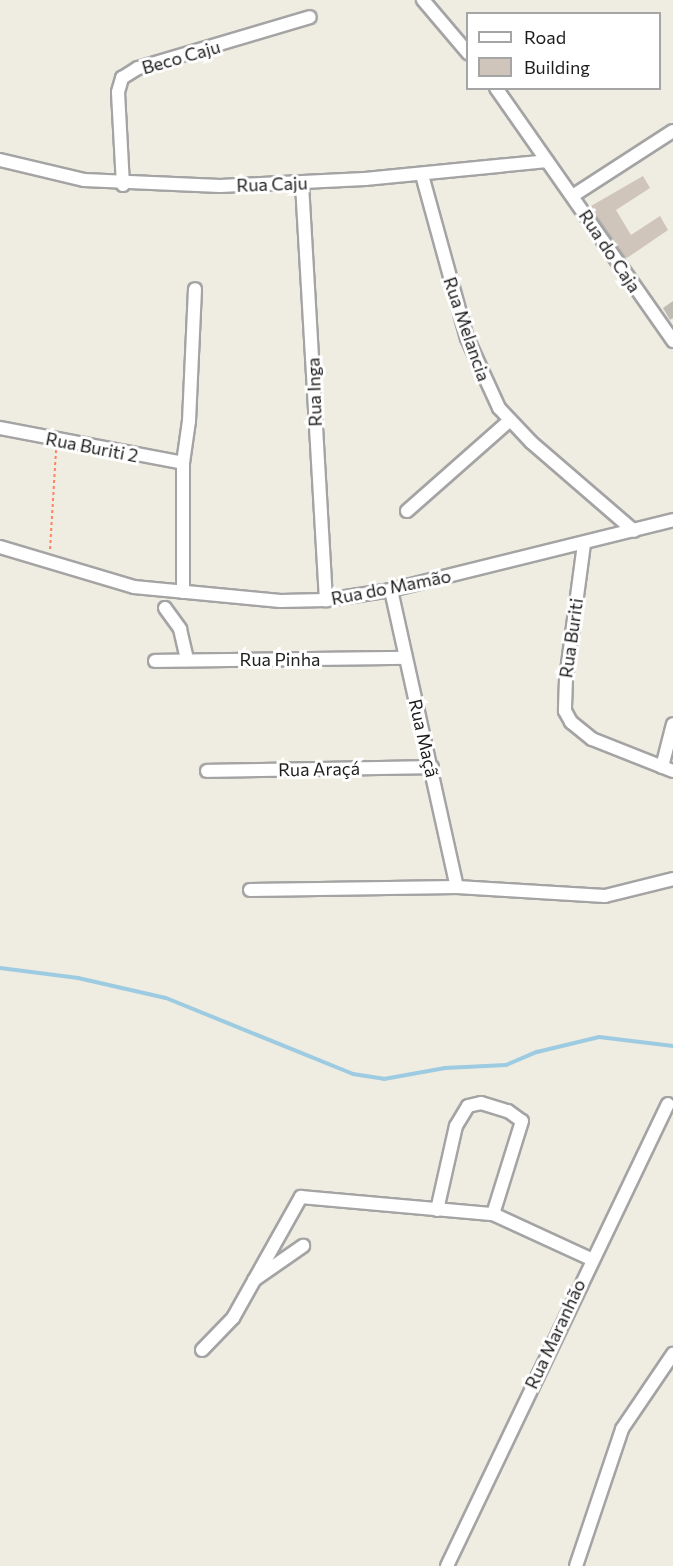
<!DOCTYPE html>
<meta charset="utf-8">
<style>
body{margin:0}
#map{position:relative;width:673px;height:1566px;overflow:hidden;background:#efece1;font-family:Commissioner,sans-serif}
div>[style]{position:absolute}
.shadow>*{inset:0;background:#0003}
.stream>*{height:4px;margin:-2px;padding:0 2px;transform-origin:2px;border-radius:2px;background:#9dcbe1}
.building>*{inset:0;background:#cfc5ba}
.path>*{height:2px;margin-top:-1px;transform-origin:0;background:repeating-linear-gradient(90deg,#ff8262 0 3px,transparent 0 6px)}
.roads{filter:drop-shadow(2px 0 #a4a4a4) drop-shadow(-2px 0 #a4a4a4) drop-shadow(0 2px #a4a4a4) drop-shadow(0 -2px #a4a4a4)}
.minor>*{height:12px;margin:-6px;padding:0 6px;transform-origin:6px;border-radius:6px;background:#fff}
span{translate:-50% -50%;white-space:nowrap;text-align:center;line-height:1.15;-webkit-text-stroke:6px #fff;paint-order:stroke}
.street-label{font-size:18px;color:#1d1d1d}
.legend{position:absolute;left:466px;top:12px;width:195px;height:78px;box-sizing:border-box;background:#fff;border:2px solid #a5a5a5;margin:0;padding:8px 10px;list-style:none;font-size:18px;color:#1d1d1d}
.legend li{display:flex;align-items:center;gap:12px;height:30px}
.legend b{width:30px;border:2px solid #a5a5a5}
</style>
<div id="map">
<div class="shadow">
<div style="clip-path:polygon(592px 207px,614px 211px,631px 237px,664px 231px,622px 260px,588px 211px)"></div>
<div style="clip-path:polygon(673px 301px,673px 318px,670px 320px,663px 308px)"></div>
</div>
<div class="stream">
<div style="left:0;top:968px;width:79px;rotate:7.3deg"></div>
<div style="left:78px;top:978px;width:90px;rotate:12.8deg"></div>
<div style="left:166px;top:998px;width:202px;rotate:22.1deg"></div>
<div style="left:353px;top:1074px;width:31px;rotate:9deg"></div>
<div style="left:384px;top:1079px;width:62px;rotate:-10.2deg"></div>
<div style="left:445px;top:1068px;width:61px;rotate:-2.8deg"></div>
<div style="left:506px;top:1065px;width:34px;rotate:-23deg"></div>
<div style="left:537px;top:1052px;width:64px;rotate:-13.6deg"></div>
<div style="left:599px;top:1037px;width:75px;rotate:6.9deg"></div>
</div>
<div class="building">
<div style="clip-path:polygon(643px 176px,650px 188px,616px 210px,631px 235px,660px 216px,668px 230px,627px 258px,591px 206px)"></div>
</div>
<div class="path">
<div style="left:50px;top:549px;width:99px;rotate:-86.5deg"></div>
</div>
<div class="roads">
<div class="minor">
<div style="left:423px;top:0;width:70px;rotate:49.7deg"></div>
<div style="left:496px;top:88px;width:309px;rotate:55deg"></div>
<div style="left:0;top:160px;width:86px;rotate:13.4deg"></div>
<div style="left:84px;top:180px;width:136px;rotate:2.5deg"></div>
<div style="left:220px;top:186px;width:145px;rotate:-2.8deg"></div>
<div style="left:365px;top:179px;width:183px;rotate:-5.6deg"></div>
<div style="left:422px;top:175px;width:169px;rotate:74.6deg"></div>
<div style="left:467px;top:338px;width:77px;rotate:65.4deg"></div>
<div style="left:499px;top:408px;width:47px;rotate:46.7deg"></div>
<div style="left:531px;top:442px;width:136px;rotate:40.8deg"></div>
<div style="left:302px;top:184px;width:417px;rotate:86.7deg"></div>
<div style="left:123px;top:185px;width:93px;rotate:-93.1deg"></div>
<div style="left:118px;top:92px;width:15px;rotate:-74deg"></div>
<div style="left:122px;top:78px;width:19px;rotate:-32deg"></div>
<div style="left:138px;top:68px;width:179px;rotate:-16.5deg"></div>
<div style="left:574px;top:195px;width:118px;rotate:-32.9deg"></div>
<div style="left:0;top:428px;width:186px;rotate:10.8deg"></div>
<div style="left:407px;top:511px;width:136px;rotate:-41.4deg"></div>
<div style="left:584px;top:544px;width:136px;rotate:97.6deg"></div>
<div style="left:566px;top:679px;width:32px;rotate:92deg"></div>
<div style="left:565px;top:711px;width:13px;rotate:61deg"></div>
<div style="left:571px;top:722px;width:27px;rotate:39deg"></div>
<div style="left:592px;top:739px;width:87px;rotate:21.6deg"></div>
<div style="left:0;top:547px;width:140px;rotate:16.6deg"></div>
<div style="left:134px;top:587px;width:147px;rotate:5.5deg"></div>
<div style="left:280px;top:601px;width:46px;rotate:-1.2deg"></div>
<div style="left:326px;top:600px;width:66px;rotate:-8.7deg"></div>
<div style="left:391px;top:590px;width:291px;rotate:-13.9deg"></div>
<div style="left:391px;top:590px;width:304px;rotate:77.5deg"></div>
<div style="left:183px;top:592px;width:129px;rotate:-90deg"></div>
<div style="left:183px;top:463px;width:42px;rotate:-81.9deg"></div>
<div style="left:189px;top:421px;width:132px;rotate:-87.4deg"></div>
<div style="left:165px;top:608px;width:26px;rotate:54deg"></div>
<div style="left:180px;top:629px;width:32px;rotate:77deg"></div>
<div style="left:155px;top:661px;width:250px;rotate:-0.7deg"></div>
<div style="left:662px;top:767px;width:44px;rotate:-75.7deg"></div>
<div style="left:207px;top:771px;width:225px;rotate:-1deg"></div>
<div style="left:250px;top:890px;width:207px;rotate:-0.8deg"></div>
<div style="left:457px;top:887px;width:148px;rotate:3.5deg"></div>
<div style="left:605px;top:896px;width:70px;rotate:-14deg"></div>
<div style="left:437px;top:1210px;width:86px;rotate:-77.3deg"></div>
<div style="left:456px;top:1126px;width:23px;rotate:-59deg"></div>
<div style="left:468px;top:1106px;width:13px;rotate:-13deg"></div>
<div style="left:481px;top:1103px;width:28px;rotate:17deg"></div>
<div style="left:508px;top:1111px;width:17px;rotate:36deg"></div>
<div style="left:522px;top:1121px;width:97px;rotate:107.3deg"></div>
<div style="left:254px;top:1280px;width:60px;rotate:-34.8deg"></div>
<div style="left:202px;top:1350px;width:45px;rotate:-45.9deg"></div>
<div style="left:233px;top:1318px;width:139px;rotate:-60.7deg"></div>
<div style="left:301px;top:1197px;width:193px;rotate:5.1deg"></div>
<div style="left:493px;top:1214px;width:108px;rotate:24.7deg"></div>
<div style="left:447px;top:1566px;width:512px;rotate:-64.44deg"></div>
<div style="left:576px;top:1566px;width:145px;rotate:-71.4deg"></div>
<div style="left:622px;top:1429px;width:91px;rotate:-55.8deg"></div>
</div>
</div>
<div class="street-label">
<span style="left:181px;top:57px;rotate:-16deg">Beco Caju</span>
<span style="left:272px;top:184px;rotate:-2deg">Rua Caju</span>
<span style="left:610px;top:251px;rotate:56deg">Rua do Caja</span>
<span style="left:467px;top:329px;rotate:71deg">Rua Melancia</span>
<span style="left:314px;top:392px;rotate:-92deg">Rua Inga</span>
<span style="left:92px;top:447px;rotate:11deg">Rua Buriti 2</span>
<span style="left:391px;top:587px;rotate:-11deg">Rua do Mamão</span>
<span style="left:571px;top:638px;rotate:-82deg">Rua Buriti</span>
<span style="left:280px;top:659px">Rua Pinha</span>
<span style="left:424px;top:738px;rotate:77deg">Rua Maçã</span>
<span style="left:319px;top:769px;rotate:-1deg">Rua Araçá</span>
<span style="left:555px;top:1334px;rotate:-65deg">Rua Maranhão</span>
</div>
<ul class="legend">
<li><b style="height:8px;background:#fff"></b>Road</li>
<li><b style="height:16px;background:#cfc5ba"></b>Building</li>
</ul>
</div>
